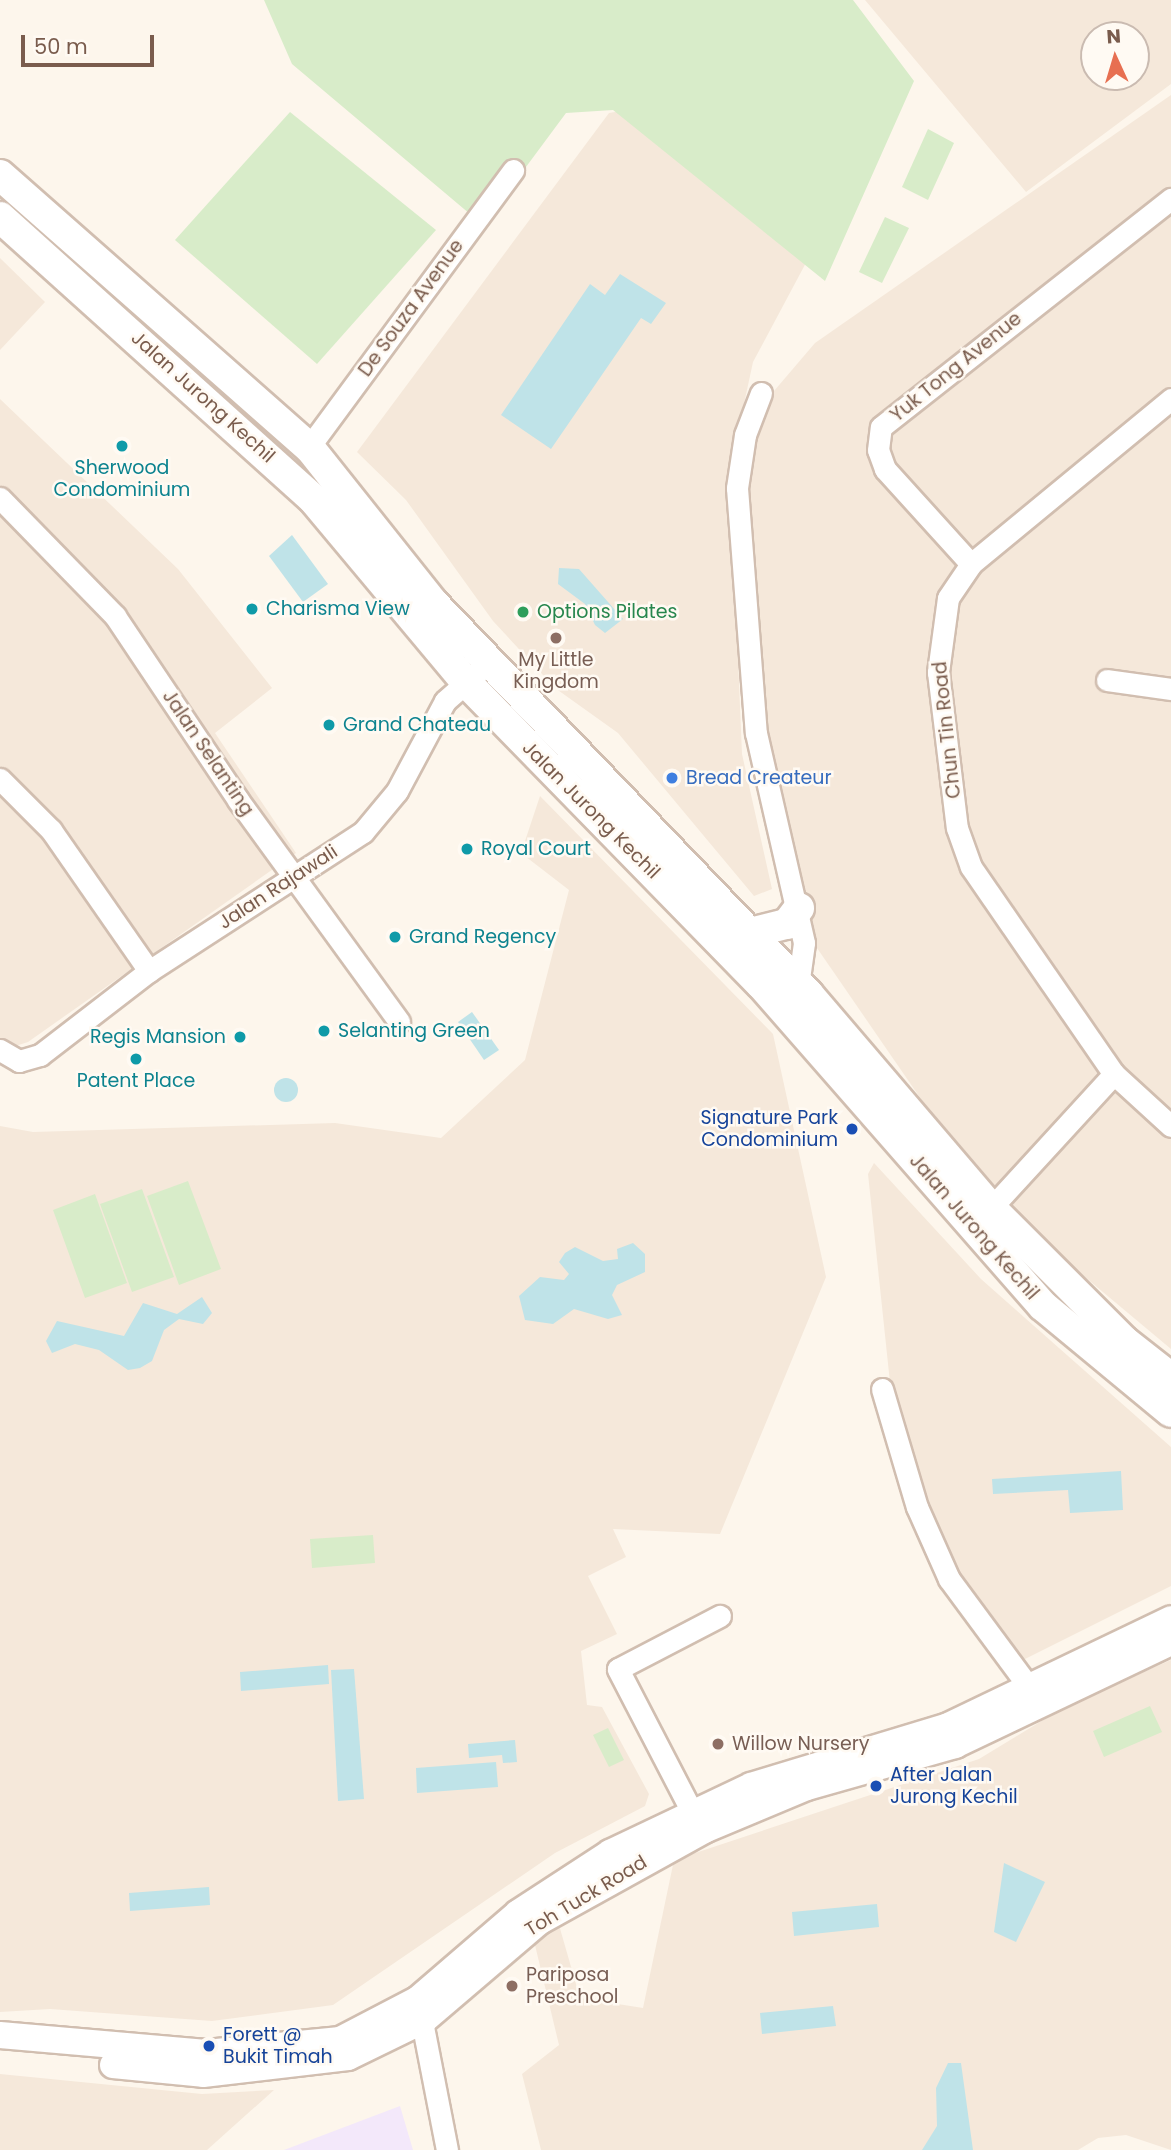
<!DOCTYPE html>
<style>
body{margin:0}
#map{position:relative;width:1171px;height:2150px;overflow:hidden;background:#fdf6ec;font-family:Poppins,sans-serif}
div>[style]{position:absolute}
.residential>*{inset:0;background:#f5e8da}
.education>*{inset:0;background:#f3e8fa}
.green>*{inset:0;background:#d8ecc9}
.water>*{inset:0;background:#bfe3e8}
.round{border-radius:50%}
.roads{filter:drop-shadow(2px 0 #d1beb0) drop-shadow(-2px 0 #d1beb0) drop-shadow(0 2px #d1beb0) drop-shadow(0 -2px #d1beb0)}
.minor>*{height:21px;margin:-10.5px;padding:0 10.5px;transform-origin:10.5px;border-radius:10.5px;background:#fff}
.tertiary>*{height:26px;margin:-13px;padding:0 13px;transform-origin:13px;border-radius:13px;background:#fff}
.secondary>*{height:30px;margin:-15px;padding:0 15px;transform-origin:15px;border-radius:15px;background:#fff}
.dots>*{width:19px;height:19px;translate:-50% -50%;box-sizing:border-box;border:4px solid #fffaf3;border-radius:50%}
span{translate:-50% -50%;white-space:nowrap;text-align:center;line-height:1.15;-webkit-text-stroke:5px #fffaf3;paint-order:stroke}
.street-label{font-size:19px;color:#7a5c4d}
.culture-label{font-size:19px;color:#0d838f}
.left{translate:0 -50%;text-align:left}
.right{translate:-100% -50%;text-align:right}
.leisure-label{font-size:19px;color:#27864d}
.education-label{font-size:19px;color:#785e54}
.shop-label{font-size:19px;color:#366cbe}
.transit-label{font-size:19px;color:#164399}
.north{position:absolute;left:1080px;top:21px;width:70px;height:70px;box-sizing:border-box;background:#fffaf3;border:2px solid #cabbb1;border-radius:50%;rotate:356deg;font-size:19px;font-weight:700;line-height:28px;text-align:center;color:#7a5c4d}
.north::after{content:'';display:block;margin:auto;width:24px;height:32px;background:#e76f51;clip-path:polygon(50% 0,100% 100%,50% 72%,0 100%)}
.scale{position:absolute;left:21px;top:35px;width:133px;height:32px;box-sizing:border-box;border:4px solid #7a5c4d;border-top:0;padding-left:9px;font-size:21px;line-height:24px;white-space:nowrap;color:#7a5c4d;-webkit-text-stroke:5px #fffaf3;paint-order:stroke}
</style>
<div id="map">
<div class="residential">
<div style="clip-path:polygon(evenodd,865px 0,1171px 0,1171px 84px,1026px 192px,865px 0,1094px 35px,1136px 35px,1136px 77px,1094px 77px,1094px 35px)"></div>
<div style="clip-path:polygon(1171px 95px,1171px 1349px,987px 1195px,795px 916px,747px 689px,742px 457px,774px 391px,815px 343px)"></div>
<div style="clip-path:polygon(633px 109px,808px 259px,753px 362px,730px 469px,742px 754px,772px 889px,754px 896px,618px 733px,555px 688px,493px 621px,406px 500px,357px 452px,609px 113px)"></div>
<div style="clip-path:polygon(0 258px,45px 302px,0 350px)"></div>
<div style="clip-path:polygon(0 399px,178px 569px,272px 688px,215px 733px,296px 853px,28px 1042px,0 1051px)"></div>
<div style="clip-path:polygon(540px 796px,773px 1034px,826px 1277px,720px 1534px,613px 1529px,626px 1557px,588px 1576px,617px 1634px,581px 1651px,587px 1705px,602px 1707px,649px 1794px,645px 1806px,555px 1853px,333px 2005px,212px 2021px,50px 2009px,0 2012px,0 1126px,33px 1132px,335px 1123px,441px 1138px,525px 1060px,569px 890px,521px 853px)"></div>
<div style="clip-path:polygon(874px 1163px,981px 1279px,1171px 1447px,1171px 1586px,1021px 1661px,982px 1615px,947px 1553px,891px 1392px,868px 1174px)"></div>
<div style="clip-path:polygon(1171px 1660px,1171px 2150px,1126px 2135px,1098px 2138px,1078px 2150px,541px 2150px,522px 2074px,559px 2045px,534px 1941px,559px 1925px,580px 1998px,643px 2008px,674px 1860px,979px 1759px,1068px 1705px)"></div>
<div style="clip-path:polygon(0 2074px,202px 2094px,274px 2090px,207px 2150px,0 2150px)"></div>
</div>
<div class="education">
<div style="clip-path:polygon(400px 2106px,413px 2150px,284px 2150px)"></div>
</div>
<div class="green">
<div style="clip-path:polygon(264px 0,853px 0,914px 81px,825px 281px,613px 110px,566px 113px,483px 225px,292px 64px)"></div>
<div style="clip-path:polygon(290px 112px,436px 230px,317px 364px,175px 240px)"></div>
<div style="clip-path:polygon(928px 129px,954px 143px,928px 200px,902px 187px)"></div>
<div style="clip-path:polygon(885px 217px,909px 228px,882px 283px,859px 272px)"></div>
<div style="clip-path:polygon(188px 1181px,221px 1269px,179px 1285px,147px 1196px)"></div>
<div style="clip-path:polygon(142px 1189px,174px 1277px,132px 1292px,100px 1204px)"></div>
<div style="clip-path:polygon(95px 1194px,127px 1283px,85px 1298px,53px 1210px)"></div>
<div style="clip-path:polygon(373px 1535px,375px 1563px,312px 1568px,310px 1539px)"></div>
<div style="clip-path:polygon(1150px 1706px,1162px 1732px,1104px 1757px,1093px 1731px)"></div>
<div style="clip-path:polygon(608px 1728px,624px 1760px,609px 1767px,593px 1735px)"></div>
</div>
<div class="water">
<div style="clip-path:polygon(620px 274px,666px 303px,651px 324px,641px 318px,551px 449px,501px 415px,590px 284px,605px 295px)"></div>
<div style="clip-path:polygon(292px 535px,328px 584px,303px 602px,269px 556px)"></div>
<div style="clip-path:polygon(559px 568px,579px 569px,623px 619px,605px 633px,595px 625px,585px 604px,558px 584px)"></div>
<div style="clip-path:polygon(472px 1012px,499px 1050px,484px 1060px,458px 1022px)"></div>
<div class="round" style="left:274px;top:1078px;width:24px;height:24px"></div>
<div style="clip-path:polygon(633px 1243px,645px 1254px,645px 1272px,617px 1285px,612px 1295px,622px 1315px,608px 1319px,574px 1309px,553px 1324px,525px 1320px,519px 1296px,540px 1277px,564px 1280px,569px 1274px,559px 1262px,565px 1253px,575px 1247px,603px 1261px,618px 1259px,617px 1249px)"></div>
<div style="clip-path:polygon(202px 1297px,212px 1313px,203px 1324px,179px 1319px,164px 1330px,152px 1361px,140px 1368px,128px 1370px,99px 1350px,75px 1344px,52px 1353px,46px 1341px,57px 1321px,124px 1336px,143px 1303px,177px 1314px)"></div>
<div style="clip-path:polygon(1121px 1471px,1123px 1510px,1070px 1513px,1068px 1490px,993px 1494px,992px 1479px)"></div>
<div style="clip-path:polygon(328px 1665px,329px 1684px,241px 1691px,240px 1672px)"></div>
<div style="clip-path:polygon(354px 1669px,364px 1799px,338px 1801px,331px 1670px)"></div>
<div style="clip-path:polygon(515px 1740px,517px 1762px,503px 1763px,502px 1755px,469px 1758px,468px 1744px)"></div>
<div style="clip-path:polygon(496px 1762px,498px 1787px,417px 1793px,416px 1768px)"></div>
<div style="clip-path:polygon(1004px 1863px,1045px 1882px,1016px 1942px,994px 1932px)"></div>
<div style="clip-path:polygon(209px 1887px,210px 1905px,130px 1911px,129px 1893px)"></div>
<div style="clip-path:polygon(877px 1904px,879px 1927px,794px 1936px,792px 1912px)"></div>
<div style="clip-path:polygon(833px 2006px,836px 2026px,762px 2034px,760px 2013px)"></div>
<div style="clip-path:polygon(948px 2063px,961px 2063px,973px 2150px,922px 2150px,937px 2126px,936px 2088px)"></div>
</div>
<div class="roads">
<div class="minor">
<div style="left:761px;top:393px;width:45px;rotate:110.9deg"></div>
<div style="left:745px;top:435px;width:54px;rotate:98.6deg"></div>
<div style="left:737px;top:488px;width:246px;rotate:85.6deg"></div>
<div style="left:756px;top:733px;width:215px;rotate:77.1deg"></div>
<div style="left:804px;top:943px;width:50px;rotate:98deg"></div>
<div style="left:1171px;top:399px;width:259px;rotate:140.5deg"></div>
<div style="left:971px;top:564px;width:41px;rotate:124.1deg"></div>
<div style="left:948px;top:598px;width:75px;rotate:97.7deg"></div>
<div style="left:938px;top:672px;width:157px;rotate:83.1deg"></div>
<div style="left:957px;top:828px;width:41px;rotate:70.3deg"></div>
<div style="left:971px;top:867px;width:252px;rotate:55.4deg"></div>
<div style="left:1114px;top:1074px;width:77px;rotate:42.4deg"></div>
<div style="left:309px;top:447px;width:344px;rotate:-53.6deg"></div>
<div style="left:0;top:498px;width:165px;rotate:45.7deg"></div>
<div style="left:115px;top:616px;width:221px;rotate:56.2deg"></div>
<div style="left:238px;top:800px;width:274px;rotate:54deg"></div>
<div style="left:971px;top:564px;width:128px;rotate:-132.2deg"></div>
<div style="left:885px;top:469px;width:20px;rotate:-110deg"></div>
<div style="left:878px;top:450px;width:23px;rotate:-83deg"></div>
<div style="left:881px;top:427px;width:369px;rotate:-38.2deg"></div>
<div style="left:1107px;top:680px;width:65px;rotate:8deg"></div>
<div style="left:0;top:779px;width:72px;rotate:45deg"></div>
<div style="left:51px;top:830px;width:172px;rotate:55.2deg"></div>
<div style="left:0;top:1050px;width:22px;rotate:30deg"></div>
<div style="left:19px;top:1061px;width:22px;rotate:-16deg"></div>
<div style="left:40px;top:1055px;width:138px;rotate:-37.6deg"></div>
<div style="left:149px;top:971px;width:255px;rotate:-33deg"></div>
<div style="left:363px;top:832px;width:53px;rotate:-50.3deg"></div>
<div style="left:397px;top:791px;width:102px;rotate:-61.9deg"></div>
<div style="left:445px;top:701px;width:43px;rotate:-41.2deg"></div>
<div style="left:991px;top:1208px;width:182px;rotate:-47.5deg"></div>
<div style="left:882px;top:1389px;width:123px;rotate:73.5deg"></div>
<div style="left:917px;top:1507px;width:79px;rotate:66deg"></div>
<div style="left:949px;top:1579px;width:148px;rotate:53.5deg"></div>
<div style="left:692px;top:1812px;width:161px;rotate:-117.4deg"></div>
<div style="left:618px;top:1669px;width:115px;rotate:-27.5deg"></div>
<div style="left:419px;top:2006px;width:147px;rotate:79deg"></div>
</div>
<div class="tertiary">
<div style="left:0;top:2035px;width:207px;rotate:5deg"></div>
<div style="left:206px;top:2053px;width:135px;rotate:-5.5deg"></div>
<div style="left:340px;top:2040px;width:87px;rotate:-27.5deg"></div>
<div style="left:417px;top:2000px;width:133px;rotate:-40.7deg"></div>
<div style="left:518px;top:1913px;width:110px;rotate:-33.1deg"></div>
<div style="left:610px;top:1853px;width:156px;rotate:-25.4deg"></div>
<div style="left:751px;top:1786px;width:206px;rotate:-16.9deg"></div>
<div style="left:948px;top:1726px;width:247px;rotate:-25.6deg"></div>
<div style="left:113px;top:2065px;width:90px;rotate:5.7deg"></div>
<div style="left:203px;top:2074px;width:146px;rotate:-6.7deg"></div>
<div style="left:348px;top:2057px;width:85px;rotate:-26deg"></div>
<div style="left:424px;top:2020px;width:153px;rotate:-40.5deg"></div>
<div style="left:540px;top:1921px;width:188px;rotate:-29deg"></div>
<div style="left:704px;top:1830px;width:112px;rotate:-22.7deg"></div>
<div style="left:807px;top:1787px;width:154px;rotate:-15.8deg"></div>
<div style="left:955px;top:1745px;width:239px;rotate:-25.5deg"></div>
</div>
<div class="secondary">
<div style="left:0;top:175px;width:412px;rotate:41.4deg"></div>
<div style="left:309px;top:447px;width:201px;rotate:51.5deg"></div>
<div style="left:434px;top:604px;width:540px;rotate:46.2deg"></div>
<div style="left:808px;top:994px;width:282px;rotate:49.5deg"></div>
<div style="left:991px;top:1208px;width:188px;rotate:45deg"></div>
<div style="left:1124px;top:1341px;width:60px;rotate:38.2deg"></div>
<div style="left:0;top:217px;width:421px;rotate:42deg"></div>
<div style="left:313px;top:499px;width:239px;rotate:50.1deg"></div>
<div style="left:466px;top:682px;width:422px;rotate:45.7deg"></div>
<div style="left:761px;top:984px;width:428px;rotate:48.8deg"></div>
<div style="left:1043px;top:1306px;width:166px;rotate:39.6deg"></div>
<div style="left:750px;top:933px;width:38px;rotate:-14deg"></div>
<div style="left:787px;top:924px;width:20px;rotate:-53deg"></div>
</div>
</div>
<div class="dots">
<div style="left:122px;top:446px;background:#0f9aa8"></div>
<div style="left:252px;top:609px;background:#0f9aa8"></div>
<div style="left:523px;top:612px;background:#2e9e5b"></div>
<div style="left:556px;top:638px;background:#8d6e63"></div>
<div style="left:329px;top:725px;background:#0f9aa8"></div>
<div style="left:672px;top:778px;background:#3f7fe0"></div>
<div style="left:467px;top:849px;background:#0f9aa8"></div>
<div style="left:395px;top:937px;background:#0f9aa8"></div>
<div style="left:324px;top:1031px;background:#0f9aa8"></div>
<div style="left:240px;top:1037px;background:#0f9aa8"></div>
<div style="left:136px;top:1059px;background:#0f9aa8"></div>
<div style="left:852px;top:1129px;background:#1a4fb4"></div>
<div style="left:718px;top:1744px;background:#8d6e63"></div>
<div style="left:876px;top:1786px;background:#1a4fb4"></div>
<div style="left:512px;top:1986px;background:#8d6e63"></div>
<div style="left:209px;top:2046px;background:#1a4fb4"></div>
</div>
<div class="street-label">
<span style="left:411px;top:308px;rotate:-54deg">De Souza Avenue</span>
<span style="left:956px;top:367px;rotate:-39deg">Yuk Tong Avenue</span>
<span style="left:203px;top:397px;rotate:42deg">Jalan Jurong Kechil</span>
<span style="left:947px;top:730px;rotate:-96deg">Chun Tin Road</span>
<span style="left:208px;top:753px;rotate:56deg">Jalan Selanting</span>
<span style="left:591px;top:810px;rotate:45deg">Jalan Jurong Kechil</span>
<span style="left:278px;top:887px;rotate:-33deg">Jalan Rajawali</span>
<span style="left:974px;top:1227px;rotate:49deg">Jalan Jurong Kechil</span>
<span style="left:586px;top:1896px;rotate:-31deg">Toh Tuck Road</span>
</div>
<div class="culture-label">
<span style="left:122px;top:479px">Sherwood<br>Condominium</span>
<span class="left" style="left:266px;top:609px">Charisma View</span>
<span class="left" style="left:343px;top:725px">Grand Chateau</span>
<span class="left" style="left:481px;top:849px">Royal Court</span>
<span class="left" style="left:409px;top:937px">Grand Regency</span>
<span class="left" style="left:338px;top:1031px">Selanting Green</span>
<span class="right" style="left:226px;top:1037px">Regis Mansion</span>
<span style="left:136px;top:1081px">Patent Place</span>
</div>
<div class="leisure-label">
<span class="left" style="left:537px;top:612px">Options Pilates</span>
</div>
<div class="education-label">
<span style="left:556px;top:671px">My Little<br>Kingdom</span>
<span class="left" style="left:732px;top:1744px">Willow Nursery</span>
<span class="left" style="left:526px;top:1986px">Pariposa<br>Preschool</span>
</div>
<div class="shop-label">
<span class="left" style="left:686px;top:778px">Bread Createur</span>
</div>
<div class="transit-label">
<span class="right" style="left:838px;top:1129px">Signature Park<br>Condominium</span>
<span class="left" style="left:890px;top:1786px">After Jalan<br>Jurong Kechil</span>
<span class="left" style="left:223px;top:2046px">Forett @<br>Bukit Timah</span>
</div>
<div class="north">N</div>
<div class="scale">50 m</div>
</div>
